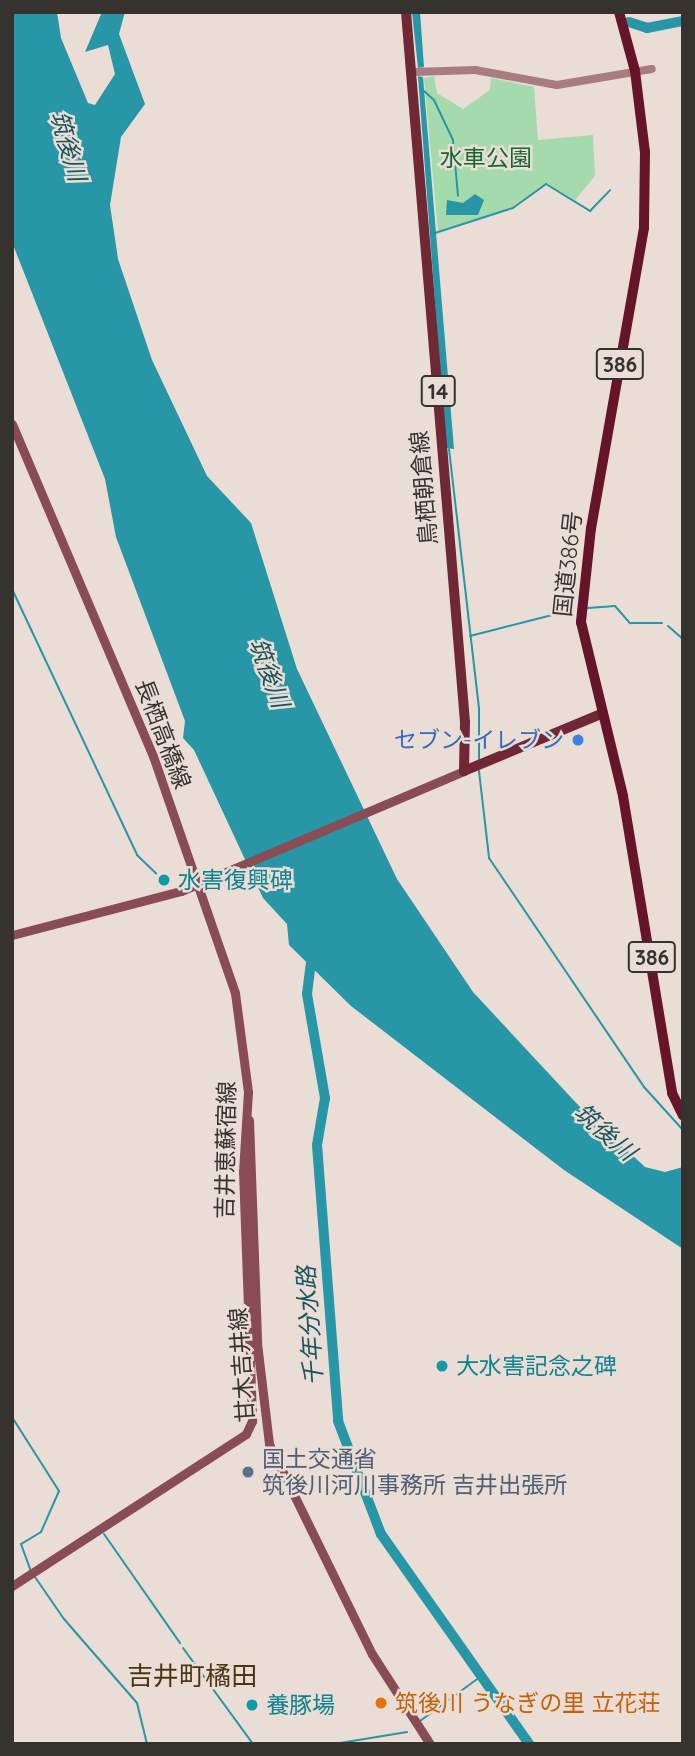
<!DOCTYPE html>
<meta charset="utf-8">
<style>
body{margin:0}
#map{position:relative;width:695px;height:1756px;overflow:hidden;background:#e9ddd5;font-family:Quicksand,"Noto Sans JP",sans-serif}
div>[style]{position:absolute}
.green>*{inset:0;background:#a4daac}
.water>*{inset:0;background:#2796a6}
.stream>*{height:2px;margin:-1px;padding:0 1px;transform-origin:1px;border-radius:1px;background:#2796a6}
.river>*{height:10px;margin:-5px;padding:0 5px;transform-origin:5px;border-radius:5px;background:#2796a6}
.tertiary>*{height:8px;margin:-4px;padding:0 4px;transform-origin:4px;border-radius:4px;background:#a87c81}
.secondary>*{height:9px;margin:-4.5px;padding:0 4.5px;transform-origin:4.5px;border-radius:4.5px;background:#894c54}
.primary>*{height:10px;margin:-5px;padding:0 5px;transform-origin:5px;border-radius:5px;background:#702736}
.trunk>*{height:10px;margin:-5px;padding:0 5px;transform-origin:5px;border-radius:5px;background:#651429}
.dots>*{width:19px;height:19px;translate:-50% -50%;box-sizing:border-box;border:4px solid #e9ddd5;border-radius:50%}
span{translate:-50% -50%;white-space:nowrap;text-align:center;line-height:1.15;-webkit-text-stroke:5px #e9ddd5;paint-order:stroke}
.shield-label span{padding:2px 5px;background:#e9ddd5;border:2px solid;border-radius:5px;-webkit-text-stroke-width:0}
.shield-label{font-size:21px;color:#36322e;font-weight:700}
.park-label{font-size:23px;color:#13692e}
.street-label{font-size:23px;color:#36322e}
.shop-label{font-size:23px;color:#366cbe}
.right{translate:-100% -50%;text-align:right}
.culture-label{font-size:23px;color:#0d838f}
.left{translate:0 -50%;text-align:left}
.service-label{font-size:23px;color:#4e5e75}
.food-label{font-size:23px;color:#c56008}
.water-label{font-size:24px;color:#1a555d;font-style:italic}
.quarter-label{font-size:26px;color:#4c3611}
.frame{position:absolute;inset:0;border:14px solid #36322e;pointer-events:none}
</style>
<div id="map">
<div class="green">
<div style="clip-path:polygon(434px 76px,437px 93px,463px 109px,490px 90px,491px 78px,534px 87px,538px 140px,593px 135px,595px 176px,575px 200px,545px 183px,513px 207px,438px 231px,424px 78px)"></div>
</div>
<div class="water">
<div style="clip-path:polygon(12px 12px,57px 12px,61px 38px,88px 103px,95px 105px,115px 74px,108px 45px,85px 52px,102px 12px,125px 12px,119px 34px,145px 104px,121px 137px,110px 205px,118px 259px,152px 360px,207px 476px,251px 523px,297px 669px,397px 879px,473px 992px,579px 1106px,645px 1167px,665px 1172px,683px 1167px,683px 1249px,564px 1170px,351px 1006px,289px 945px,287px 924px,263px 898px,194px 750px,183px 738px,185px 721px,116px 537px,105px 479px,12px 242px)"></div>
<div style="clip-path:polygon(412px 12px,420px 12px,424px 67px,418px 68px)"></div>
<div style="clip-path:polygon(418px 76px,423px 77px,454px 449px,446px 448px)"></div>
<div style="clip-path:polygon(475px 194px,484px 200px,478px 215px,446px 215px,447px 200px,463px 203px)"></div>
</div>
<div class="stream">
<div style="left:424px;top:91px;width:13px;rotate:42deg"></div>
<div style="left:434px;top:100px;width:44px;rotate:64.6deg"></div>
<div style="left:453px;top:140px;width:56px;rotate:84.9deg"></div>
<div style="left:435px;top:233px;width:82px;rotate:-17.8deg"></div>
<div style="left:513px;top:208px;width:41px;rotate:-36deg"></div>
<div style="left:546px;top:184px;width:52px;rotate:31.5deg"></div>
<div style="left:590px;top:211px;width:29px;rotate:-46deg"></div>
<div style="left:449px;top:449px;width:261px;rotate:83.4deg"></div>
<div style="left:479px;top:708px;width:52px;rotate:90deg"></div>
<div style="left:12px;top:589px;width:294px;rotate:64.8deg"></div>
<div style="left:137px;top:855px;width:45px;rotate:44.1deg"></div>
<div style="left:588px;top:608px;width:27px;rotate:-4deg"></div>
<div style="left:615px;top:606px;width:23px;rotate:49deg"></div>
<div style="left:630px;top:623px;width:32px"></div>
<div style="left:668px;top:626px;width:20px;rotate:41deg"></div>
<div style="left:470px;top:636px;width:105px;rotate:-14.3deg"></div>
<div style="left:479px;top:771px;width:88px;rotate:83.4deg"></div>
<div style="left:489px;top:858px;width:277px;rotate:55.9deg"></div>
<div style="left:644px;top:1087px;width:58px;rotate:47.8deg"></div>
<div style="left:12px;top:1417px;width:88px;rotate:57.6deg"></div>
<div style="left:59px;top:1491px;width:45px;rotate:113.7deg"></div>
<div style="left:41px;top:1532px;width:23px;rotate:149deg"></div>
<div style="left:21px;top:1544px;width:27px;rotate:70deg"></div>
<div style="left:104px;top:1534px;width:133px;rotate:55.1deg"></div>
<div style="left:35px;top:1577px;width:51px;rotate:55.4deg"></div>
<div style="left:64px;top:1619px;width:111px;rotate:49deg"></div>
<div style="left:137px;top:1703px;width:42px;rotate:76.3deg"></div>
<div style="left:183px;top:1648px;width:119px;rotate:53.9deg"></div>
<div style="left:420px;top:1721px;width:74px;rotate:-36.3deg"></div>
<div style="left:334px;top:1744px;width:74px;rotate:-9.3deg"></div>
</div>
<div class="river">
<div style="left:629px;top:22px;width:19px;rotate:18deg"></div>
<div style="left:647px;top:28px;width:37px;rotate:-11deg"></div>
<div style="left:312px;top:954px;width:40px;rotate:97.1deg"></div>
<div style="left:307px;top:994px;width:106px;rotate:80.2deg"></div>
<div style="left:325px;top:1098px;width:48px;rotate:99.7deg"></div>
<div style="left:317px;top:1145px;width:277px;rotate:85.6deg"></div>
<div style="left:338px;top:1421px;width:121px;rotate:69.2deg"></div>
<div style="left:381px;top:1534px;width:257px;rotate:54.8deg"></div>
</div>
<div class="tertiary">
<div style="left:413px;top:72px;width:62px;rotate:-1.8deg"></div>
<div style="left:475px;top:70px;width:83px;rotate:10.4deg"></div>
<div style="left:557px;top:85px;width:96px;rotate:-9.6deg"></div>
</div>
<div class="secondary">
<div style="left:12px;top:424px;width:361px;rotate:67deg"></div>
<div style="left:153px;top:756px;width:251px;rotate:70.9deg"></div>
<div style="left:235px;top:993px;width:100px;rotate:82.5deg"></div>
<div style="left:248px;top:1092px;width:79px;rotate:93.6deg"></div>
<div style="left:243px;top:1171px;width:250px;rotate:87.9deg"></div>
<div style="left:252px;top:1421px;width:14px;rotate:115deg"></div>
<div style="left:246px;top:1434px;width:279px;rotate:147deg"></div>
<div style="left:12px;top:935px;width:175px;rotate:-14.6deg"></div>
<div style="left:181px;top:891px;width:307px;rotate:-23deg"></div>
<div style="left:249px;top:1120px;width:223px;rotate:87.9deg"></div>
<div style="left:257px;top:1343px;width:102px;rotate:83.2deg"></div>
<div style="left:269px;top:1444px;width:234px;rotate:63.9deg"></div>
<div style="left:372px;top:1654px;width:107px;rotate:57.2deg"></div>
</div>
<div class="primary">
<div style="left:406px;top:12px;width:712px;rotate:85.25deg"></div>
<div style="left:465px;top:722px;width:49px;rotate:91.2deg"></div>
<div style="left:464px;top:771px;width:148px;rotate:-22.6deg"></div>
</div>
<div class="trunk">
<div style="left:619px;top:12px;width:61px;rotate:74.8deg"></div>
<div style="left:635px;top:71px;width:82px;rotate:83deg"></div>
<div style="left:645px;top:152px;width:76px;rotate:90.8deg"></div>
<div style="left:644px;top:228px;width:305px;rotate:100deg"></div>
<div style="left:591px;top:528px;width:95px;rotate:96.1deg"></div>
<div style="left:581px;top:622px;width:179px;rotate:76.4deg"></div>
<div style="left:623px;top:796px;width:301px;rotate:80.6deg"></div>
<div style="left:672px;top:1093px;width:25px;rotate:64deg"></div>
</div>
<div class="dots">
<div style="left:578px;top:740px;background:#3f7fe0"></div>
<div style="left:164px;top:880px;background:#0f9aa8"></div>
<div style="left:442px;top:1366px;background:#0f9aa8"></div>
<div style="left:248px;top:1472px;background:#5c6f8a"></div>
<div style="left:381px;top:1703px;background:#e8710a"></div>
<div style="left:252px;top:1705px;background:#0f9aa8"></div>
</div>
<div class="shield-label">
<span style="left:620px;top:364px">386</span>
<span style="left:438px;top:391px">14</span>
<span style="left:652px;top:957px">386</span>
</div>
<div class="park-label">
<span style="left:486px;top:158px">水車公園</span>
</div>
<div class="street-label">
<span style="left:424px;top:488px;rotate:-95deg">鳥栖朝倉線</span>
<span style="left:568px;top:564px;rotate:-84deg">国道386号</span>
<span style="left:163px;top:734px;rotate:69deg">長栖高橋線</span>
<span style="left:226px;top:1150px;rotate:-89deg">吉井恵蘇宿線</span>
<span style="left:242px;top:1365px;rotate:-94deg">甘木吉井線</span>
</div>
<div class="shop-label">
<span class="right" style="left:564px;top:740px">セブン-イレブン</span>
</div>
<div class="culture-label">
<span class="left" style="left:178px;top:880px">水害復興碑</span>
<span class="left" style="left:456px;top:1366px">大水害記念之碑</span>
<span class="left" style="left:266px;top:1705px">養豚場</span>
</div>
<div class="service-label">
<span class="left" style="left:262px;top:1472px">国土交通省<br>筑後川河川事務所 吉井出張所</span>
</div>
<div class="food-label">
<span class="left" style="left:395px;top:1703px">筑後川 うなぎの里 立花荘</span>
</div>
<div class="water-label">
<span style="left:68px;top:146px;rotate:74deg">筑後川</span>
<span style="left:269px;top:673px;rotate:70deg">筑後川</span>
<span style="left:605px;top:1132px;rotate:41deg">筑後川</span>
<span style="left:310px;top:1326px;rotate:-94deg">千年分水路</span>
</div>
<div class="quarter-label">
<span style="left:192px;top:1676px">吉井町橘田</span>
</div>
<div class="frame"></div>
</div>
